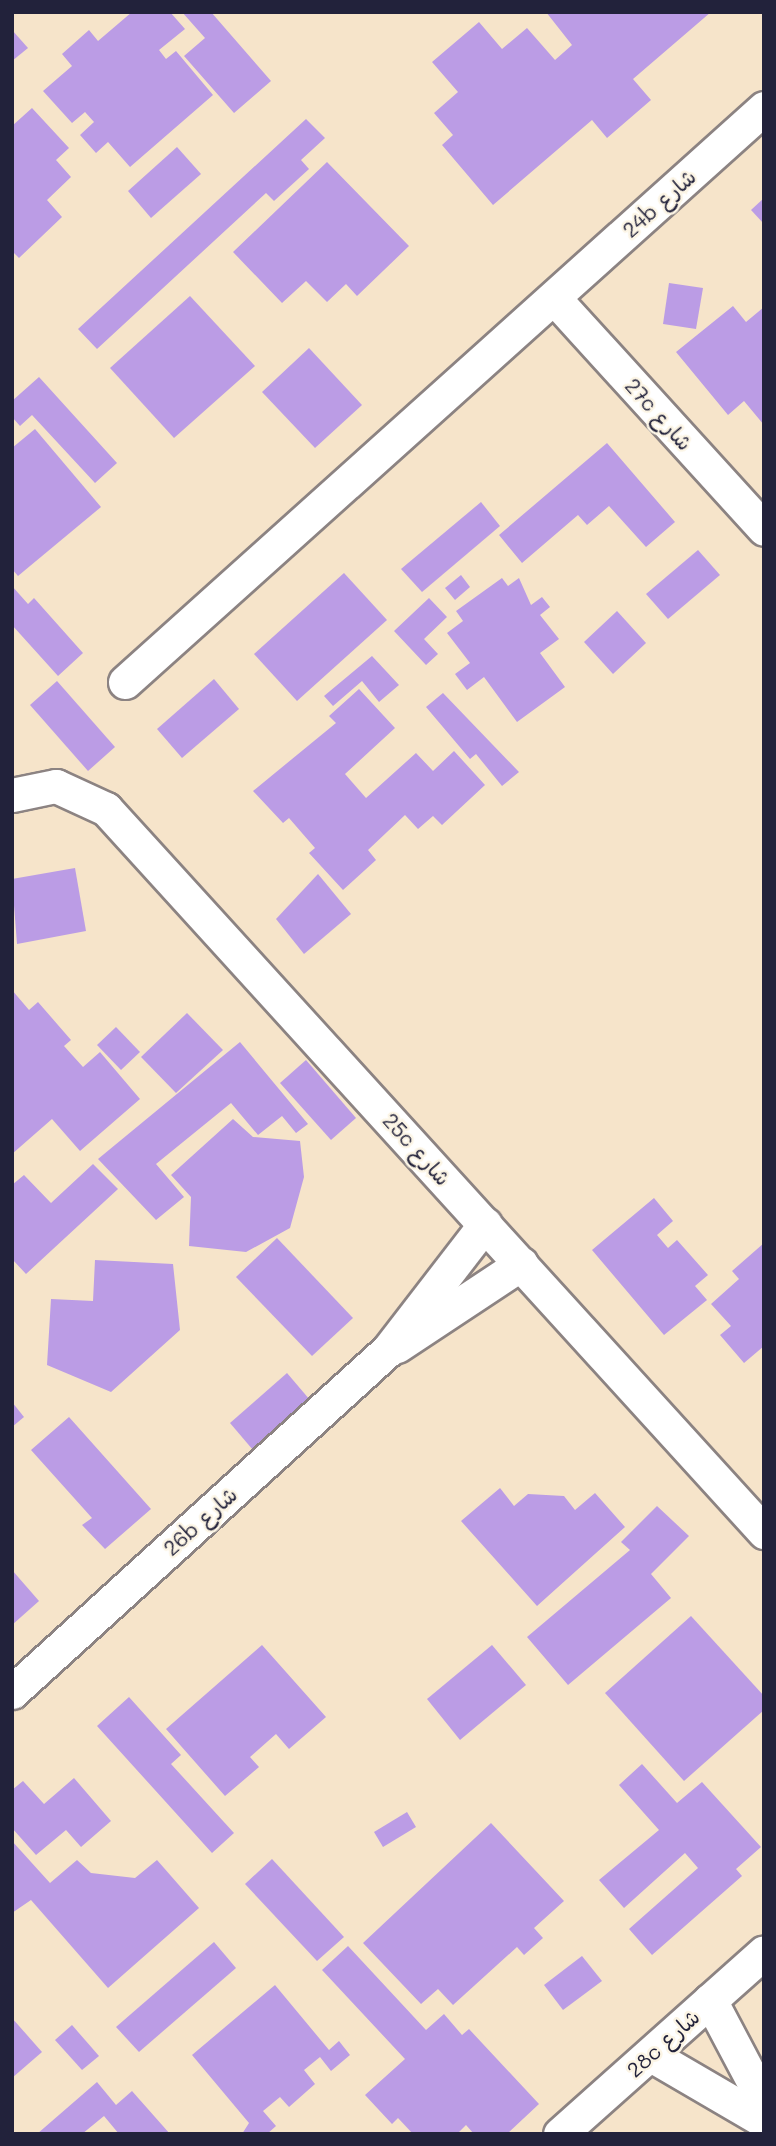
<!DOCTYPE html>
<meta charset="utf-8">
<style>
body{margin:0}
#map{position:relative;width:776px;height:2146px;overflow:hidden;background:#f6e4ca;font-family:Mali,"Playpen Sans Arabic",sans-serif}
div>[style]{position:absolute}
.building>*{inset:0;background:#bb9ce5}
.roads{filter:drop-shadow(2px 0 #8c8382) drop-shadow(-2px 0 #8c8382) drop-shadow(0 2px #8c8382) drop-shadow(0 -2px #8c8382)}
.minor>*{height:33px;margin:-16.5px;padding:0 16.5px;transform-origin:16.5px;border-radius:16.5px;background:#fff}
span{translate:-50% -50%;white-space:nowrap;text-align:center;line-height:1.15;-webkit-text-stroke:5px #fcf5e5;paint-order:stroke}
.street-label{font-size:21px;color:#22223b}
.frame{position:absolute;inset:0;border:14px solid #22223b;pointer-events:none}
</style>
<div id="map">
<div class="building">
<div style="clip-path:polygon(132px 12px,170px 12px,185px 29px,159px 50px,166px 59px,176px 51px,213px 95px,130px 167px,108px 142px,96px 153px,80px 135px,94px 122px,85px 112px,72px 123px,43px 91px,72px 66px,62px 54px,89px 30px,98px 41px)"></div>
<div style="clip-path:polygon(182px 12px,211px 12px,271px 81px,234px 113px,184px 56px,205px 38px)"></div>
<div style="clip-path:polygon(546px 12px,711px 12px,633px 79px,651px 100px,607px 138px,592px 120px,493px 205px,442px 145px,453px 135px,434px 113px,458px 92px,432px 62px,479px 22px,502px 49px,527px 28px,555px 60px,572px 45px)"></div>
<div style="clip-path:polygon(12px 30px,28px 48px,12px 61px)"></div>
<div style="clip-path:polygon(32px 108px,69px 148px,56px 160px,71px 177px,47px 200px,62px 217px,19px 258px,12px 251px,12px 126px)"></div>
<div style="clip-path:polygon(306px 119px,325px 138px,301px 160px,309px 169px,274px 201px,266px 193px,97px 349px,78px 329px)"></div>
<div style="clip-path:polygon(177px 147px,201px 174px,151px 218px,128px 191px)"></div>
<div style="clip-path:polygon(327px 162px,409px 246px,357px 296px,346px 284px,327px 302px,306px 281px,282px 303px,233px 252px)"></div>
<div style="clip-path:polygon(764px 198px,764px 224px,751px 210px)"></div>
<div style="clip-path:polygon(669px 283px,703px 288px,696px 329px,663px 324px)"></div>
<div style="clip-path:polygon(190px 296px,255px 366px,174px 438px,110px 368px)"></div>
<div style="clip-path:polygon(733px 306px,746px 322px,764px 307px,764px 425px,744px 401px,728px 415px,676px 352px)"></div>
<div style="clip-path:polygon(309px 348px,362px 405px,315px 448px,262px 392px)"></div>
<div style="clip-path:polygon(39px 377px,117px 463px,95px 483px,32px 415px,20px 426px,12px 417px,12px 401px)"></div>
<div style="clip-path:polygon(35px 429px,101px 507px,18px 576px,12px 569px,12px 448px)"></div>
<div style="clip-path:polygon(607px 443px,675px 522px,646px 547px,609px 506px,587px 525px,578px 515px,522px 563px,499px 535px)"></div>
<div style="clip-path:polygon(481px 502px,500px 526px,422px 592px,401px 569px)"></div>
<div style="clip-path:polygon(698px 550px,720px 575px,668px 619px,646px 594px)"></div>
<div style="clip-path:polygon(344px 573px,387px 620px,297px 701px,254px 654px)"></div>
<div style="clip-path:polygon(461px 575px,470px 587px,455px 600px,445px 588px)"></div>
<div style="clip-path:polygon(502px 578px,508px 586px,519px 578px,531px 605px,542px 597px,550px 607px,540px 615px,559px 639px,540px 653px,565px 687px,517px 722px,484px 677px,467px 690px,455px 674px,470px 663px,447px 633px,463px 621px,456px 611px)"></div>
<div style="clip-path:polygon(12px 586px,28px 604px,34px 598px,83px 653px,58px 676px,12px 625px)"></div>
<div style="clip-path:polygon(429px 598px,447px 617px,424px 639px,438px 654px,426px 665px,394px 631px)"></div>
<div style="clip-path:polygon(617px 611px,646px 643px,613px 674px,584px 642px)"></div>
<div style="clip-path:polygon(372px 656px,399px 685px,379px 702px,362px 681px,333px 706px,324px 696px)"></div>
<div style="clip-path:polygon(214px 679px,239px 709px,182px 758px,157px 729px)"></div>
<div style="clip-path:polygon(57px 681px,115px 747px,88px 771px,30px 705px)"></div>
<div style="clip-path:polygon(359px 689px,395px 728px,345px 774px,366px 798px,416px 753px,433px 771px,454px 751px,485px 785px,442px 825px,433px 816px,418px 829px,405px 815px,368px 850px,376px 860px,343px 890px,309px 853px,315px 848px,289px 818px,283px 823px,253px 791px,336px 723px,329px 716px)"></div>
<div style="clip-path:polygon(443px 693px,519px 772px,502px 786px,476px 754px,470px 759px,426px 707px)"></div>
<div style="clip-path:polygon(75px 868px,86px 931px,17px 944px,12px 879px)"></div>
<div style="clip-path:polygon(318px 874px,351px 914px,304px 954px,276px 919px)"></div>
<div style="clip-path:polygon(12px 990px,29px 1010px,38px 1002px,71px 1040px,64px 1046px,83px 1067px,100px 1052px,140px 1099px,80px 1151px,52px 1119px,12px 1154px)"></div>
<div style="clip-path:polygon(187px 1013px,223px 1050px,176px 1093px,141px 1057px)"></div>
<div style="clip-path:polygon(116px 1027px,140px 1052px,121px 1070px,97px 1045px)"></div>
<div style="clip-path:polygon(240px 1042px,308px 1124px,296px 1133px,282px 1116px,258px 1135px,231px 1103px,156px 1164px,184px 1197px,156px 1220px,98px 1159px)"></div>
<div style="clip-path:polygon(306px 1060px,356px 1118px,331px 1140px,280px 1083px)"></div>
<div style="clip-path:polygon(233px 1119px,253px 1137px,300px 1141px,304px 1177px,290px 1228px,246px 1252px,189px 1246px,191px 1197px,171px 1175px)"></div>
<div style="clip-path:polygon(93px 1164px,118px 1189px,26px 1274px,12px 1259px,12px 1185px,24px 1175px,51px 1203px)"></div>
<div style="clip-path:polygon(654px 1198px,673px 1221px,657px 1235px,668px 1248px,677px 1240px,708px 1275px,695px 1286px,707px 1300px,664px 1335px,592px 1250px)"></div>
<div style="clip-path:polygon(277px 1238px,353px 1318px,312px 1356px,236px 1277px)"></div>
<div style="clip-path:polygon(764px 1243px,764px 1346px,744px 1363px,720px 1335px,731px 1326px,711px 1304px,739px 1279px,732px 1271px)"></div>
<div style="clip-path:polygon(95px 1260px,173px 1264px,180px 1330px,111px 1392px,47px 1365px,51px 1299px,93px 1301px)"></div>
<div style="clip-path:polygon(287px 1373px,310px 1400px,253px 1450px,230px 1423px)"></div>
<div style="clip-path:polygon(12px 1402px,24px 1417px,12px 1427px)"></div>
<div style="clip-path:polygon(69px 1417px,151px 1509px,105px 1549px,82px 1525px,92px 1518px,31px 1450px)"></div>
<div style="clip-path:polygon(500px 1488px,514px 1506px,528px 1494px,564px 1496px,575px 1510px,595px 1493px,625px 1527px,537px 1606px,461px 1521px)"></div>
<div style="clip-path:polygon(657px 1506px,689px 1536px,651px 1574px,671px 1598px,568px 1685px,527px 1637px,630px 1550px,621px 1542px)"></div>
<div style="clip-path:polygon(12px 1570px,39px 1601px,12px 1625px)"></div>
<div style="clip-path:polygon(691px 1616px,764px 1696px,764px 1710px,684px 1781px,605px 1693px)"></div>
<div style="clip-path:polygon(262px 1645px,326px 1717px,289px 1749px,276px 1734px,250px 1757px,259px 1767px,225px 1796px,166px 1729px)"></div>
<div style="clip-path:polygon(492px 1645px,526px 1685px,460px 1740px,427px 1699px)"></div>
<div style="clip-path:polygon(129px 1697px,181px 1755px,171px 1764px,234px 1833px,212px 1853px,97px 1726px)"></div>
<div style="clip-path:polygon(642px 1764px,677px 1803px,702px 1782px,761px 1847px,736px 1869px,742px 1876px,652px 1955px,629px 1929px,698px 1868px,685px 1853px,624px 1908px,599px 1880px,659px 1830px,619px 1785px)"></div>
<div style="clip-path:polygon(74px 1778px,111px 1821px,81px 1847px,66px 1830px,36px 1855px,12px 1828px,12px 1790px,23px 1781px,44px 1804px)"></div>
<div style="clip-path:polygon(407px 1812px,416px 1827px,383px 1847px,374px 1832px)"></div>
<div style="clip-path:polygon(491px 1823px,564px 1901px,534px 1928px,543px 1938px,524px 1955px,517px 1947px,453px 2005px,438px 1989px,421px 2004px,363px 1943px)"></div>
<div style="clip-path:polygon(12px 1841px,50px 1883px,77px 1860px,91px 1873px,135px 1878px,157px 1860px,199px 1908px,108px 1988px,31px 1900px,12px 1913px)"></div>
<div style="clip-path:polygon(272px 1859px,344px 1937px,317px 1961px,245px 1884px)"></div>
<div style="clip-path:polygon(214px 1942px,236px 1968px,139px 2052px,116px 2027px)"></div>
<div style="clip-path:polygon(348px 1946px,426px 2030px,444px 2014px,462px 2035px,469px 2029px,539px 2104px,507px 2134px,474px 2134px,466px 2125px,457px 2134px,413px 2134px,398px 2118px,392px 2124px,365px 2095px,405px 2059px,322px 1970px)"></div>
<div style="clip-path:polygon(582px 1956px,602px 1981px,563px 2010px,544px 1985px)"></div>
<div style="clip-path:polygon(275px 1985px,329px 2050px,339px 2041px,350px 2055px,331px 2071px,320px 2057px,304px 2070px,315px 2084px,289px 2107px,280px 2097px,263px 2111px,276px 2126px,267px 2134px,242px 2134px,249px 2123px,192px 2055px)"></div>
<div style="clip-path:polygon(12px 2018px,42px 2052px,12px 2078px)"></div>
<div style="clip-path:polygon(72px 2025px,99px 2056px,82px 2070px,55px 2040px)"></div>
<div style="clip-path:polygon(97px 2082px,116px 2105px,132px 2091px,170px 2134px,119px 2134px,104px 2116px,82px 2134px,37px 2134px)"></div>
</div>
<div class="roads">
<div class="minor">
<div style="left:554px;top:298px;width:312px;rotate:47.7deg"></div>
<div style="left:125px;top:682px;width:859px;rotate:-41.93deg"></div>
<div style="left:12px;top:795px;width:45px;rotate:-11.6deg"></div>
<div style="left:56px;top:786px;width:55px;rotate:24.7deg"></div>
<div style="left:106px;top:809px;width:978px;rotate:47.69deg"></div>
<div style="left:397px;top:1346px;width:149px;rotate:-33.5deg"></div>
<div style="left:12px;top:1692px;width:508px;rotate:-42.29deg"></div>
<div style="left:388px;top:1350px;width:159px;rotate:-52.4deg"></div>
<div style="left:710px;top:2000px;width:115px;rotate:62.1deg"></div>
<div style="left:651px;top:2055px;width:131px;rotate:30.3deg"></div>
<div style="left:560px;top:2134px;width:273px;rotate:-41.7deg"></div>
</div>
</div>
<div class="street-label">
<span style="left:659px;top:203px;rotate:-42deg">24b شارع</span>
<span style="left:659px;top:414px;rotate:48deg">27c شارع</span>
<span style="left:417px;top:1149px;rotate:48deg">25c شارع</span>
<span style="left:200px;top:1521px;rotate:-42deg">26b شارع</span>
<span style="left:663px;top:2043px;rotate:-42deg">28c شارع</span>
</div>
<div class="frame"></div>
</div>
